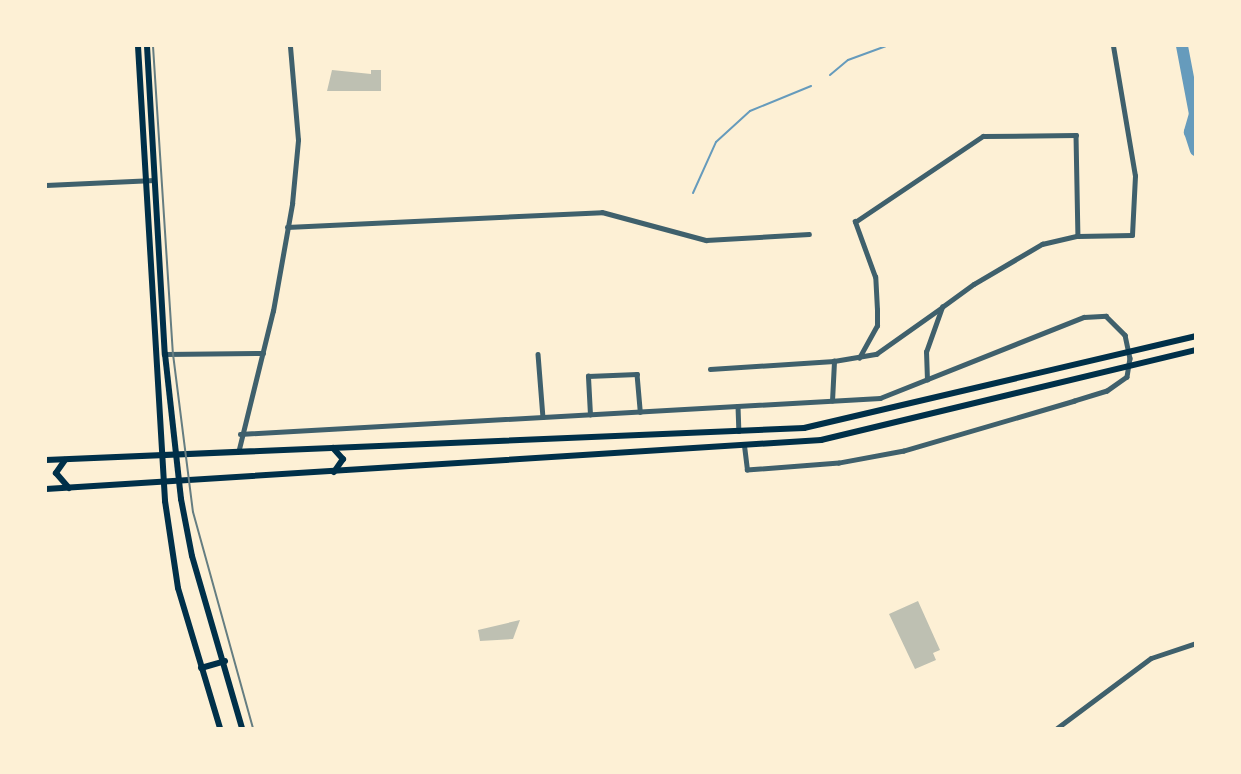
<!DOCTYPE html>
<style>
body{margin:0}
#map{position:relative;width:1241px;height:774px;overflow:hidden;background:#fdf0d5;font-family:Rubik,sans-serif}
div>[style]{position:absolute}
.stream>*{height:2px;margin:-1px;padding:0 1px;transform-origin:1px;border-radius:1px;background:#669bbc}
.river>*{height:12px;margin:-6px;padding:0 6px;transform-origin:6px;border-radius:6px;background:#669bbc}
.building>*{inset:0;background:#bec0b2}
.minor>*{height:4.5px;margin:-2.25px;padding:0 2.25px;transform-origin:2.25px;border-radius:2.25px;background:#3f606c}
.tertiary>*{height:5px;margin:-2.5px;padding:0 2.5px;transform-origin:2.5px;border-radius:2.5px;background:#3f606c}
.primary>*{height:6px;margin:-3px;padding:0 3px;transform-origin:3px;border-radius:3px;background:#003049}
.tram>*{height:2px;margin:-1px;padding:0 1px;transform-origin:1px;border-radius:1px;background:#657d81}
span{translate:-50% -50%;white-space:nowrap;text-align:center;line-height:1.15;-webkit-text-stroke:5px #fdf0d5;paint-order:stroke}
.frame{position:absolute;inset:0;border:47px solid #fdf0d5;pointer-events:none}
</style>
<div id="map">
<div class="stream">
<div style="left:830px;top:75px;width:23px;rotate:-40deg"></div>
<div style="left:848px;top:60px;width:40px;rotate:-20.2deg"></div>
<div style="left:693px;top:193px;width:56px;rotate:-65.7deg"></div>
<div style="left:716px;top:142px;width:46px;rotate:-42.4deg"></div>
<div style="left:750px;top:111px;width:66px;rotate:-22.3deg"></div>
</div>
<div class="river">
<div style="left:1182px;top:46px;width:69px;rotate:79.2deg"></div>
<div style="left:1195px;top:114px;width:19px;rotate:106deg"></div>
<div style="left:1190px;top:132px;width:19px;rotate:72deg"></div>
</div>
<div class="building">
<div style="clip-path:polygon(332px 70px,371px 74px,371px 70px,381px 70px,381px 91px,327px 91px)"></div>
<div style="clip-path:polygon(918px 601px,940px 650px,933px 653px,936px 660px,915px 669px,889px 614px)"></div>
<div style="clip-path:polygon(520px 620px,513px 639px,480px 641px,478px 630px)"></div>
</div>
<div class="minor">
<div style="left:46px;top:185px;width:108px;rotate:-2.7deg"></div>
<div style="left:287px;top:227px;width:315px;rotate:-2.7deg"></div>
<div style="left:602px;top:212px;width:108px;rotate:15.1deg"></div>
<div style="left:706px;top:240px;width:103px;rotate:-3.3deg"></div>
<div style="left:165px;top:354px;width:98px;rotate:-0.6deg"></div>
<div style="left:538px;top:354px;width:63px;rotate:85.5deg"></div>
<div style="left:859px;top:358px;width:37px;rotate:-61deg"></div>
<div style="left:877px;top:326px;width:16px;rotate:-90deg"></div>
<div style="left:877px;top:310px;width:33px;rotate:-93deg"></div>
<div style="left:875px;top:277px;width:59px;rotate:-110deg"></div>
<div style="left:855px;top:222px;width:154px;rotate:-33.9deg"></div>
<div style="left:983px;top:136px;width:93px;rotate:-0.6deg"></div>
<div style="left:1076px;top:135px;width:101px;rotate:88.9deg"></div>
<div style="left:710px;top:369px;width:124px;rotate:-3.7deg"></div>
<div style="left:834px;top:361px;width:43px;rotate:-9.5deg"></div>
<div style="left:876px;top:354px;width:80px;rotate:-35.3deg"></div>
<div style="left:927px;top:380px;width:28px;rotate:-92deg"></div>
<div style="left:926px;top:352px;width:48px;rotate:-70.4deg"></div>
<div style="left:942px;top:307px;width:39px;rotate:-36deg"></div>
<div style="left:974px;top:284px;width:79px;rotate:-30.5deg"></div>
<div style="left:1042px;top:244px;width:37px;rotate:-13deg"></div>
<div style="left:1078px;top:236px;width:54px;rotate:-1.1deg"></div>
<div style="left:1132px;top:235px;width:59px;rotate:-87.1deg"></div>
<div style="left:1135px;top:176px;width:132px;rotate:-99.6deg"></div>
<div style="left:832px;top:401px;width:40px;rotate:-87.1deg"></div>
<div style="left:738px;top:406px;width:25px;rotate:88deg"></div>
<div style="left:590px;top:415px;width:39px;rotate:-93deg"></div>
<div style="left:588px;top:376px;width:49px;rotate:-2.3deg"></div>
<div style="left:637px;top:374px;width:38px;rotate:85deg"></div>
<div style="left:240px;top:434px;width:641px;rotate:-3.22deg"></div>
<div style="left:880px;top:398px;width:219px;rotate:-21.7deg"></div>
<div style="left:1084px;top:317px;width:22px;rotate:-3deg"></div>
<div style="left:1106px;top:316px;width:27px;rotate:45deg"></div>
<div style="left:1125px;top:335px;width:24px;rotate:78deg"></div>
<div style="left:1130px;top:358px;width:19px;rotate:99deg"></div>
<div style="left:1127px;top:377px;width:24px;rotate:145deg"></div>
<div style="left:1107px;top:391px;width:34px;rotate:163deg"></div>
<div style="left:1075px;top:401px;width:178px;rotate:163.7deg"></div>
<div style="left:904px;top:451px;width:66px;rotate:169.5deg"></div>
<div style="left:839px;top:463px;width:92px;rotate:175.6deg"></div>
<div style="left:747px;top:470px;width:23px;rotate:-97deg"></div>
<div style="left:239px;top:449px;width:142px;rotate:-76.2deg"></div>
<div style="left:273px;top:311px;width:109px;rotate:-79.9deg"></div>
<div style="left:292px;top:204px;width:64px;rotate:-84.6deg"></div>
<div style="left:298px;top:140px;width:94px;rotate:-94.9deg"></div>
</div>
<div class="tertiary">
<div style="left:1057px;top:728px;width:117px;rotate:-36.7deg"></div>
<div style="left:1151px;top:658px;width:47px;rotate:-18.4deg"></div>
</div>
<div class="primary">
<div style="left:138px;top:46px;width:456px;rotate:86.6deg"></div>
<div style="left:165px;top:501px;width:88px;rotate:81.5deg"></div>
<div style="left:178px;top:588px;width:146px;rotate:73.3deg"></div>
<div style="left:147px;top:46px;width:309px;rotate:86.7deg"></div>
<div style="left:165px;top:354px;width:146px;rotate:83.7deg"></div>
<div style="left:181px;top:499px;width:58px;rotate:79.1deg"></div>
<div style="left:192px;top:556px;width:179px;rotate:73.8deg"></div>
<div style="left:333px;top:448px;width:15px;rotate:48deg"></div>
<div style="left:343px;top:459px;width:16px;rotate:125deg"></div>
<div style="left:46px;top:460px;width:759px;rotate:-2.42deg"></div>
<div style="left:804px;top:428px;width:403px;rotate:-13.2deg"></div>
<div style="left:65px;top:460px;width:16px;rotate:125deg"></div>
<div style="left:56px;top:473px;width:20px;rotate:49deg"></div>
<div style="left:46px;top:489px;width:777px;rotate:-3.62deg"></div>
<div style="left:821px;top:440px;width:386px;rotate:-13.5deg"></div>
<div style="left:201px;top:668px;width:25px;rotate:-16deg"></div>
</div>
<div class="tram">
<div style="left:153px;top:46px;width:309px;rotate:86.3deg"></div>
<div style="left:173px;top:354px;width:159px;rotate:82.8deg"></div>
<div style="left:193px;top:512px;width:224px;rotate:74.5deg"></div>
</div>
<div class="frame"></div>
</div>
